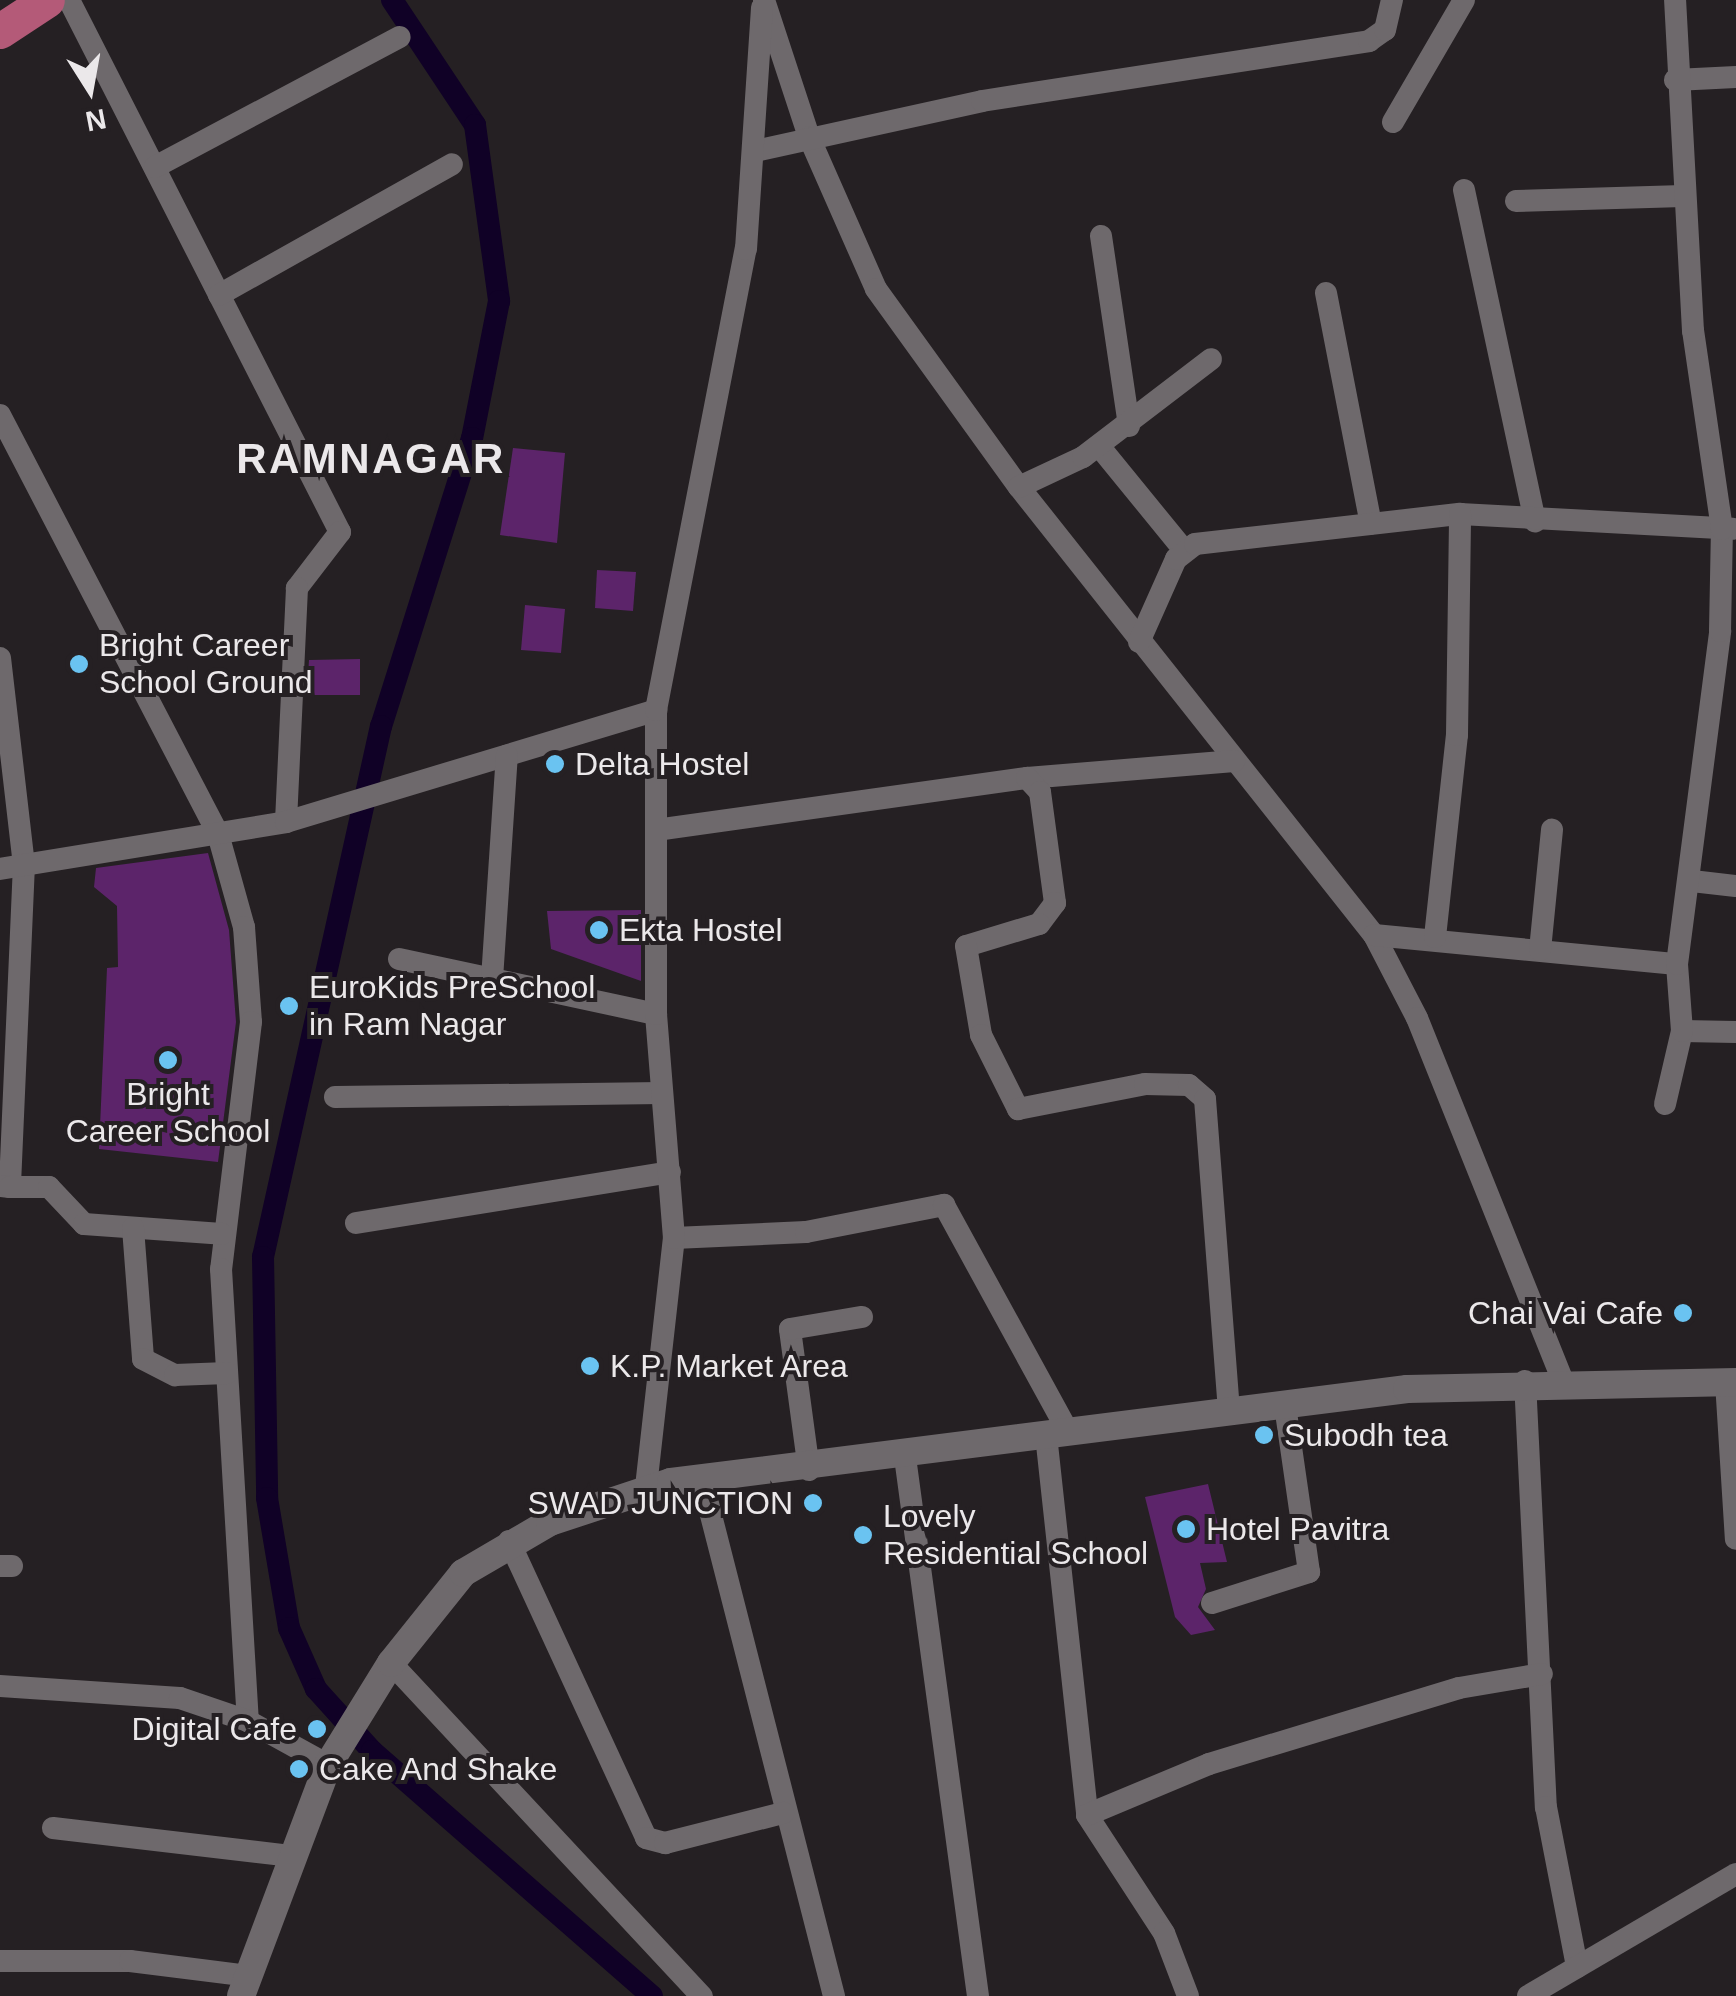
<!DOCTYPE html>
<style>
body{margin:0}
#map{position:relative;width:1736px;height:1996px;overflow:hidden;background:#252023;font-family:Arial,sans-serif}
div>[style]{position:absolute}
.canal>*{height:22px;margin:-11px;padding:0 11px;transform-origin:11px;border-radius:11px;background:#100126}
.building>*{inset:0;background:#5c246a}
.minor>*{height:22px;margin:-11px;padding:0 11px;transform-origin:11px;border-radius:11px;background:#6e696c}
.tertiary>*{height:28px;margin:-14px;padding:0 14px;transform-origin:14px;border-radius:14px;background:#6e696c}
.trunk>*{height:35px;margin:-17.5px;padding:0 17.5px;transform-origin:17.5px;border-radius:17.5px;background:#b45a78}
.dots>*{width:28px;height:28px;translate:-50% -50%;box-sizing:border-box;border:5px solid #252023;border-radius:50%}
span{translate:-50% -50%;white-space:nowrap;text-align:center;line-height:1.15;-webkit-text-stroke:8px #252023;paint-order:stroke}
.poi-label{font-size:32px;color:#ebe8ea}
.left{translate:0 -50%;text-align:left}
.right{translate:-100% -50%;text-align:right}
.district-label{font-size:42px;color:#ebe8ea;font-weight:700;letter-spacing:2.5px}
.north{position:absolute;left:40px;top:40px;width:100px;height:100px;-webkit-text-stroke:8px #252023;paint-order:stroke;rotate:169deg;font-size:28px;font-weight:700;line-height:40px;text-align:center;color:#ebe8ea}
.north::after{content:'';display:block;margin:auto;width:35px;height:45px;background:#ebe8ea;clip-path:polygon(50% 0,100% 100%,50% 72%,0 100%)}
</style>
<div id="map">
<div class="canal">
<div style="left:392px;top:0;width:150px;rotate:56.4deg"></div>
<div style="left:475px;top:125px;width:178px;rotate:82.2deg"></div>
<div style="left:499px;top:301px;width:140px;rotate:101.1deg"></div>
<div style="left:472px;top:438px;width:302px;rotate:107.5deg"></div>
<div style="left:381px;top:726px;width:544px;rotate:102.53deg"></div>
<div style="left:263px;top:1257px;width:241px;rotate:89deg"></div>
<div style="left:267px;top:1498px;width:132px;rotate:80.4deg"></div>
<div style="left:289px;top:1628px;width:67px;rotate:66.1deg"></div>
<div style="left:316px;top:1689px;width:84px;rotate:47.9deg"></div>
<div style="left:372px;top:1751px;width:372px;rotate:41.2deg"></div>
</div>
<div class="building">
<div style="clip-path:polygon(513px 448px,565px 453px,557px 543px,500px 535px)"></div>
<div style="clip-path:polygon(597px 570px,636px 572px,633px 611px,595px 608px)"></div>
<div style="clip-path:polygon(525px 605px,565px 609px,561px 653px,521px 650px)"></div>
<div style="clip-path:polygon(360px 659px,360px 695px,307px 695px,309px 660px)"></div>
<div style="clip-path:polygon(208px 853px,229px 930px,236px 1022px,218px 1162px,99px 1149px,107px 968px,118px 967px,117px 906px,94px 887px,96px 868px)"></div>
<div style="clip-path:polygon(641px 910px,641px 981px,551px 949px,547px 911px)"></div>
<div style="clip-path:polygon(1208px 1484px,1227px 1562px,1200px 1563px,1206px 1589px,1198px 1607px,1215px 1630px,1191px 1635px,1175px 1617px,1145px 1497px)"></div>
</div>
<div class="minor">
<div style="left:69px;top:0;width:597px;rotate:63.01deg"></div>
<div style="left:340px;top:532px;width:71px;rotate:127.5deg"></div>
<div style="left:297px;top:588px;width:234px;rotate:92.7deg"></div>
<div style="left:764px;top:0;width:144px;rotate:71.8deg"></div>
<div style="left:809px;top:137px;width:166px;rotate:66.2deg"></div>
<div style="left:876px;top:289px;width:244px;rotate:54.2deg"></div>
<div style="left:1019px;top:487px;width:572px;rotate:51.61deg"></div>
<div style="left:1374px;top:935px;width:93px;rotate:62.6deg"></div>
<div style="left:1417px;top:1018px;width:391px;rotate:68.1deg"></div>
<div style="left:1675px;top:80px;width:61px;rotate:-2.8deg"></div>
<div style="left:1393px;top:122px;width:141px;rotate:-59.8deg"></div>
<div style="left:755px;top:151px;width:232px;rotate:-12.4deg"></div>
<div style="left:982px;top:101px;width:392px;rotate:-8.8deg"></div>
<div style="left:1369px;top:41px;width:19px;rotate:-35deg"></div>
<div style="left:1385px;top:30px;width:31px;rotate:-77deg"></div>
<div style="left:155px;top:167px;width:277px;rotate:-28deg"></div>
<div style="left:1464px;top:190px;width:339px;rotate:77.9deg"></div>
<div style="left:1516px;top:201px;width:167px;rotate:-1.7deg"></div>
<div style="left:1101px;top:236px;width:192px;rotate:81.6deg"></div>
<div style="left:1326px;top:293px;width:235px;rotate:79deg"></div>
<div style="left:219px;top:295px;width:267px;rotate:-29.3deg"></div>
<div style="left:0;top:415px;width:472px;rotate:62.5deg"></div>
<div style="left:218px;top:834px;width:97px;rotate:74.4deg"></div>
<div style="left:244px;top:927px;width:95px;rotate:85.8deg"></div>
<div style="left:251px;top:1022px;width:249px;rotate:96.9deg"></div>
<div style="left:221px;top:1269px;width:453px;rotate:86.6deg"></div>
<div style="left:1099px;top:446px;width:133px;rotate:50.8deg"></div>
<div style="left:1019px;top:487px;width:71px;rotate:-25.1deg"></div>
<div style="left:1083px;top:457px;width:161px;rotate:-37.4deg"></div>
<div style="left:1139px;top:642px;width:91px;rotate:-66deg"></div>
<div style="left:1176px;top:559px;width:24px;rotate:-38deg"></div>
<div style="left:1195px;top:544px;width:267px;rotate:-6.5deg"></div>
<div style="left:1460px;top:514px;width:273px;rotate:3.1deg"></div>
<div style="left:0;top:658px;width:207px;rotate:83.4deg"></div>
<div style="left:24px;top:864px;width:323px;rotate:92.5deg"></div>
<div style="left:10px;top:1187px;width:10px;rotate:-174deg"></div>
<div style="left:1027px;top:778px;width:208px;rotate:-4.7deg"></div>
<div style="left:656px;top:830px;width:375px;rotate:-8deg"></div>
<div style="left:1027px;top:778px;width:19px;rotate:47deg"></div>
<div style="left:1040px;top:792px;width:112px;rotate:82.3deg"></div>
<div style="left:1055px;top:903px;width:26px;rotate:127deg"></div>
<div style="left:1039px;top:924px;width:76px;rotate:163.2deg"></div>
<div style="left:966px;top:946px;width:90px;rotate:80.4deg"></div>
<div style="left:981px;top:1035px;width:83px;rotate:63.4deg"></div>
<div style="left:1018px;top:1109px;width:129px;rotate:-11.1deg"></div>
<div style="left:1145px;top:1084px;width:44px;rotate:1.3deg"></div>
<div style="left:1189px;top:1085px;width:21px;rotate:41deg"></div>
<div style="left:1205px;top:1099px;width:314px;rotate:85.6deg"></div>
<div style="left:0;top:869px;width:290px;rotate:-9.3deg"></div>
<div style="left:286px;top:822px;width:387px;rotate:-16.8deg"></div>
<div style="left:1692px;top:881px;width:44px;rotate:6.5deg"></div>
<div style="left:1374px;top:935px;width:304px;rotate:5.5deg"></div>
<div style="left:1435px;top:937px;width:203px;rotate:-83.8deg"></div>
<div style="left:1457px;top:735px;width:221px;rotate:-89.2deg"></div>
<div style="left:1540px;top:950px;width:121px;rotate:-84.3deg"></div>
<div style="left:399px;top:959px;width:263px;rotate:12.1deg"></div>
<div style="left:492px;top:979px;width:224px;rotate:-86.2deg"></div>
<div style="left:1682px;top:1031px;width:54px;rotate:1.1deg"></div>
<div style="left:335px;top:1097px;width:327px;rotate:-0.7deg"></div>
<div style="left:1665px;top:1104px;width:75px;rotate:-76.9deg"></div>
<div style="left:1682px;top:1031px;width:67px;rotate:-94.3deg"></div>
<div style="left:1677px;top:964px;width:336px;rotate:-82.6deg"></div>
<div style="left:1720px;top:631px;width:102px;rotate:-88.9deg"></div>
<div style="left:1722px;top:529px;width:200px;rotate:-98.3deg"></div>
<div style="left:1693px;top:331px;width:331px;rotate:-93.1deg"></div>
<div style="left:10px;top:1187px;width:39px"></div>
<div style="left:49px;top:1187px;width:51px;rotate:46.6deg"></div>
<div style="left:84px;top:1224px;width:138px;rotate:4.1deg"></div>
<div style="left:356px;top:1223px;width:318px;rotate:-9.2deg"></div>
<div style="left:133px;top:1228px;width:131px;rotate:85.6deg"></div>
<div style="left:143px;top:1359px;width:36px;rotate:27deg"></div>
<div style="left:175px;top:1375px;width:52px;rotate:-2.2deg"></div>
<div style="left:674px;top:1238px;width:132px;rotate:-2.6deg"></div>
<div style="left:806px;top:1232px;width:141px;rotate:-11.1deg"></div>
<div style="left:944px;top:1205px;width:260px;rotate:61.3deg"></div>
<div style="left:1525px;top:1381px;width:427px;rotate:87.2deg"></div>
<div style="left:1546px;top:1807px;width:163px;rotate:79deg"></div>
<div style="left:1726px;top:1382px;width:157px;rotate:86.4deg"></div>
<div style="left:1046px;top:1435px;width:382px;rotate:83.8deg"></div>
<div style="left:1087px;top:1815px;width:141px;rotate:56.9deg"></div>
<div style="left:1164px;top:1933px;width:67px;rotate:69.1deg"></div>
<div style="left:905px;top:1457px;width:544px;rotate:82.29deg"></div>
<div style="left:809px;top:1470px;width:142px;rotate:-97.7deg"></div>
<div style="left:790px;top:1329px;width:73px;rotate:-9.5deg"></div>
<div style="left:702px;top:1480px;width:533px;rotate:75.65deg"></div>
<div style="left:646px;top:1487px;width:251px;rotate:-83.6deg"></div>
<div style="left:674px;top:1238px;width:225px;rotate:-94.6deg"></div>
<div style="left:656px;top:1014px;width:304px;rotate:-90deg"></div>
<div style="left:656px;top:710px;width:470px;rotate:-79deg"></div>
<div style="left:746px;top:249px;width:242px;rotate:-86.2deg"></div>
<div style="left:509px;top:1541px;width:327px;rotate:65.2deg"></div>
<div style="left:646px;top:1838px;width:20px;rotate:15deg"></div>
<div style="left:665px;top:1843px;width:122px;rotate:-14.3deg"></div>
<div style="left:0;top:1566px;width:12px"></div>
<div style="left:1212px;top:1603px;width:102px;rotate:-17.7deg"></div>
<div style="left:1309px;top:1572px;width:169px;rotate:-98.2deg"></div>
<div style="left:391px;top:1663px;width:456px;rotate:47deg"></div>
<div style="left:0;top:1686px;width:180px;rotate:3.8deg"></div>
<div style="left:180px;top:1698px;width:72px;rotate:18.7deg"></div>
<div style="left:248px;top:1721px;width:91px;rotate:28.8deg"></div>
<div style="left:1087px;top:1815px;width:132px;rotate:-22.7deg"></div>
<div style="left:1209px;top:1764px;width:261px;rotate:-16.9deg"></div>
<div style="left:1459px;top:1688px;width:84px;rotate:-9.6deg"></div>
<div style="left:53px;top:1828px;width:241px;rotate:6.7deg"></div>
<div style="left:0;top:1961px;width:130px"></div>
<div style="left:130px;top:1961px;width:119px;rotate:7.2deg"></div>
<div style="left:1528px;top:1996px;width:241px;rotate:-30.4deg"></div>
</div>
<div class="tertiary">
<div style="left:241px;top:1996px;width:247px;rotate:-69.4deg"></div>
<div style="left:328px;top:1765px;width:120px;rotate:-58.3deg"></div>
<div style="left:391px;top:1663px;width:115px;rotate:-51.3deg"></div>
<div style="left:463px;top:1573px;width:101px;rotate:-30.4deg"></div>
<div style="left:550px;top:1522px;width:127px;rotate:-18.3deg"></div>
<div style="left:671px;top:1482px;width:742px;rotate:-7.2deg"></div>
<div style="left:1407px;top:1389px;width:329px;rotate:-1.2deg"></div>
</div>
<div class="trunk">
<div style="left:0;top:31px;width:56px;rotate:-33.4deg"></div>
</div>
<div class="dots">
<div style="left:79px;top:664px;background:#6ac3f1"></div>
<div style="left:555px;top:764px;background:#6ac3f1"></div>
<div style="left:599px;top:930px;background:#6ac3f1"></div>
<div style="left:289px;top:1006px;background:#6ac3f1"></div>
<div style="left:168px;top:1060px;background:#6ac3f1"></div>
<div style="left:1683px;top:1313px;background:#6ac3f1"></div>
<div style="left:590px;top:1366px;background:#6ac3f1"></div>
<div style="left:1264px;top:1435px;background:#6ac3f1"></div>
<div style="left:813px;top:1503px;background:#6ac3f1"></div>
<div style="left:1186px;top:1529px;background:#6ac3f1"></div>
<div style="left:863px;top:1535px;background:#6ac3f1"></div>
<div style="left:317px;top:1729px;background:#6ac3f1"></div>
<div style="left:299px;top:1769px;background:#6ac3f1"></div>
</div>
<div class="poi-label">
<span class="left" style="left:99px;top:664px">Bright Career<br>School Ground</span>
<span class="left" style="left:575px;top:764px">Delta Hostel</span>
<span class="left" style="left:619px;top:930px">Ekta Hostel</span>
<span class="left" style="left:309px;top:1006px">EuroKids PreSchool<br>in Ram Nagar</span>
<span style="left:168px;top:1113px">Bright<br>Career School</span>
<span class="right" style="left:1663px;top:1313px">Chai Vai Cafe</span>
<span class="left" style="left:610px;top:1366px">K.P. Market Area</span>
<span class="left" style="left:1284px;top:1435px">Subodh tea</span>
<span class="right" style="left:793px;top:1503px">SWAD JUNCTION</span>
<span class="left" style="left:883px;top:1535px">Lovely<br>Residential School</span>
<span class="left" style="left:1206px;top:1529px">Hotel Pavitra</span>
<span class="right" style="left:297px;top:1729px">Digital Cafe</span>
<span class="left" style="left:319px;top:1769px">Cake And Shake</span>
</div>
<div class="district-label">
<span style="left:371px;top:459px">RAMNAGAR</span>
</div>
<div class="north">N</div>
</div>
